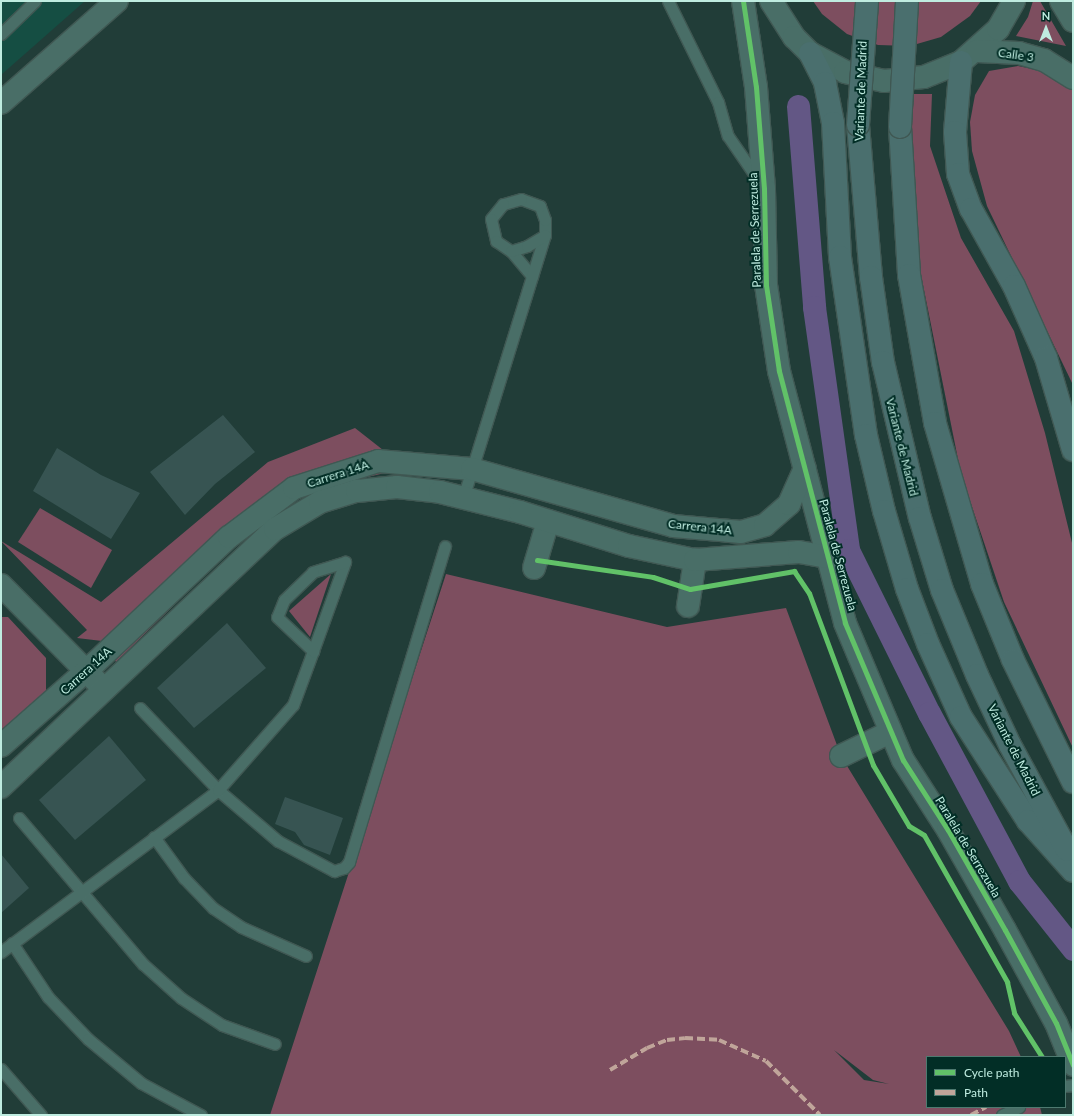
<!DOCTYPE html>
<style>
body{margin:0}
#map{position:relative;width:1074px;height:1116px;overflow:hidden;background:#213d38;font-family:Lato,sans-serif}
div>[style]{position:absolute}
.built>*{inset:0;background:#154e43}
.green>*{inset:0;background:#7d4e5f}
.canal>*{height:23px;margin:-11.5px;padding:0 11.5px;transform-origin:11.5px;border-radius:11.5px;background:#635785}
.building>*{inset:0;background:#375452}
.roads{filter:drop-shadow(1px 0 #405853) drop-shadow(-1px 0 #405853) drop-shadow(0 1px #405853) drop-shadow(0 -1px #405853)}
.lane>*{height:11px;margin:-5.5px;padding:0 5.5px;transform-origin:5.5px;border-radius:5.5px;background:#496e67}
.street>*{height:22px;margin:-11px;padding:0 11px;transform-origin:11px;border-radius:11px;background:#496e67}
.secondary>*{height:22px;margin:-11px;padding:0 11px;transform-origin:11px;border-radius:11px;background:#496e67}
.primary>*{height:22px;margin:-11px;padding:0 11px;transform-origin:11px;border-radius:11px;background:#4a6f6e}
.bridges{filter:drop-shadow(1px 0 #405853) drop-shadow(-1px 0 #405853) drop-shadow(0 1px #405853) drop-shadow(0 -1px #405853)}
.primary-bridge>*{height:22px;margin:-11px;padding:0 11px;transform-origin:11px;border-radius:11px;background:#4a6f6e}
.quiet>*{height:4px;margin-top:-2px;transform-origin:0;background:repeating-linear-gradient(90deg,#c0a59a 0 8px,transparent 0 12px)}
.cycleway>*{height:5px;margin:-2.5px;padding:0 2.5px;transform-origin:2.5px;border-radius:2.5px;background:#61c268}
span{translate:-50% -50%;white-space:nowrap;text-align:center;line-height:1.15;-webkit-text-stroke:4px #022e26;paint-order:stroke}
.street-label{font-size:12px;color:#bfece0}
.frame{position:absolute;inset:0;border:2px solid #bfece0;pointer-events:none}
.legend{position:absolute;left:926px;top:1056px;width:140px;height:52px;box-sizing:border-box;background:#022e26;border:1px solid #4e7a70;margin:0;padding:5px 7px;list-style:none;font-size:12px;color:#bfece0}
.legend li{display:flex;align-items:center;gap:8px;height:20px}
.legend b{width:20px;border:1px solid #4e7a70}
.north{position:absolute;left:1026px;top:8px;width:40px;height:40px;-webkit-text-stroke:3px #022e26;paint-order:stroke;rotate:0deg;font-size:11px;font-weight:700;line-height:16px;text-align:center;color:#bfece0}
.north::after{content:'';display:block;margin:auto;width:14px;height:18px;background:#bfece0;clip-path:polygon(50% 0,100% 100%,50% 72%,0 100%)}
</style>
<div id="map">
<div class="built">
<div style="clip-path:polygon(1px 1px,85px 1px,1px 75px)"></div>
</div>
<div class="green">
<div style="clip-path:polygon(813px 1px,981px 1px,970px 16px,941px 37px,910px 46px,878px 45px,847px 34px,822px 14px)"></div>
<div style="clip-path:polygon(1033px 1px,1040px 1px,1066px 46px,1016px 36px,1028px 17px)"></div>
<div style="clip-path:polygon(1018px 66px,1047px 72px,1073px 87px,1073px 385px,987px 206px,972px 151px,970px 122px,975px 95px,989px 71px)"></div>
<div style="clip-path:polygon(914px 94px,932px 94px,930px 146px,961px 238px,1014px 331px,1045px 433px,1073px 547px,1073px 748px,1004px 602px,961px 474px,921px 275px,910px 146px)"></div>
<div style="clip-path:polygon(355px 428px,406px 468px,312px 490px,257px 524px,116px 662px,102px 641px,77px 638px,87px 630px,1px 541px,101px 602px,268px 462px)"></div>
<div style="clip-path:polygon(40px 508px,112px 550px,91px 588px,18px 542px)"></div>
<div style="clip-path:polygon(331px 574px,310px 637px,289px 611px)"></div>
<div style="clip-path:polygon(evenodd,446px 574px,667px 627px,786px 608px,841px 756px,1009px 1031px,1021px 1057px,927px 1057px,927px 1107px,1040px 1107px,1042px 1115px,270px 1115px,446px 574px,834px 1050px,873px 1080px,889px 1084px,864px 1080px,834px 1050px)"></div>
<div style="clip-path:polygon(1px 617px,8px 617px,46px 658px,46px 693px,59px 707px,1px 759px)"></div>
</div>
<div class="canal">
<div style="left:798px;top:106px;width:202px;rotate:85.4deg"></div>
<div style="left:814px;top:307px;width:245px;rotate:82deg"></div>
<div style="left:848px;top:550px;width:182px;rotate:63.6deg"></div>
<div style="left:929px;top:713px;width:191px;rotate:61.8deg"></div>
<div style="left:1019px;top:881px;width:87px;rotate:51.5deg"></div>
</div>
<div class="building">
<div style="clip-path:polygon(223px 415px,255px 452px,215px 484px,185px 515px,150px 472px)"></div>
<div style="clip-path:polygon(57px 448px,101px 475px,140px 493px,111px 539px,33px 491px)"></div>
<div style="clip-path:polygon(227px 623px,266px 668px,194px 728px,157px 688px)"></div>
<div style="clip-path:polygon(109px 736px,146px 780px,75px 840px,39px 800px)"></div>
<div style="clip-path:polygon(285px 797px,343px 818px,330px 855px,304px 845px,295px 832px,275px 824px)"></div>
<div style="clip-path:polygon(1px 854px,29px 888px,1px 913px)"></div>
</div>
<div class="roads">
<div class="lane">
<div style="left:668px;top:1px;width:113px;rotate:63.7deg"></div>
<div style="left:718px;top:102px;width:35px;rotate:74deg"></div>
<div style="left:728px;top:136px;width:55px;rotate:55.4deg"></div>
<div style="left:1px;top:34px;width:47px;rotate:-44.1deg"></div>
<div style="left:511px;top:251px;width:33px;rotate:50deg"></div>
<div style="left:463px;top:498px;width:275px;rotate:-72.7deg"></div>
<div style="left:545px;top:235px;width:15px;rotate:-90deg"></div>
<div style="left:545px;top:220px;width:15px;rotate:-110deg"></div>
<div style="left:540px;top:206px;width:20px;rotate:-160deg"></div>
<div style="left:521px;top:199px;width:19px;rotate:164deg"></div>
<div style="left:503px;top:204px;width:19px;rotate:129deg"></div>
<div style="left:491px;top:219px;width:23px;rotate:77deg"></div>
<div style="left:496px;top:241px;width:18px;rotate:34deg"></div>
<div style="left:511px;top:251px;width:17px;rotate:-17deg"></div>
<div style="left:527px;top:246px;width:21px;rotate:-31deg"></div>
<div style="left:140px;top:708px;width:113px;rotate:46.4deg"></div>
<div style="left:218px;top:790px;width:79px;rotate:40.4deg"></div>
<div style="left:278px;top:841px;width:64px;rotate:28.2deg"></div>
<div style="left:334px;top:871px;width:10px;rotate:-17deg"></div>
<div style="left:344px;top:868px;width:8px;rotate:-50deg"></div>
<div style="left:349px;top:862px;width:330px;rotate:-73.1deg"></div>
<div style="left:19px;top:818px;width:192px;rotate:49.7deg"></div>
<div style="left:143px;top:964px;width:51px;rotate:41.8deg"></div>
<div style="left:181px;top:998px;width:49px;rotate:33.4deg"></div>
<div style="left:222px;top:1025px;width:56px;rotate:19.7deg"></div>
<div style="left:154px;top:837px;width:51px;rotate:53.8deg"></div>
<div style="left:184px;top:878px;width:42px;rotate:46deg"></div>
<div style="left:213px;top:908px;width:34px;rotate:34deg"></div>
<div style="left:241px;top:927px;width:71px;rotate:24deg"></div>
<div style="left:12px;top:943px;width:65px;rotate:56.3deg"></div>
<div style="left:48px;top:997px;width:58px;rotate:46.4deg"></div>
<div style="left:88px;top:1039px;width:69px;rotate:39.7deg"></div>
<div style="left:141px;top:1083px;width:68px;rotate:28.1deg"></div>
<div style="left:1px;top:952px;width:271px;rotate:-36.7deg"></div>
<div style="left:218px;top:790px;width:113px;rotate:-48.6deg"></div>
<div style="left:293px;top:705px;width:58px;rotate:-69.7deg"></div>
<div style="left:313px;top:651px;width:95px;rotate:-70.2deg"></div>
<div style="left:345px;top:562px;width:34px;rotate:163deg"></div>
<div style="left:313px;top:572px;width:40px;rotate:136deg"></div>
<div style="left:284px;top:600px;width:18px;rotate:112deg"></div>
<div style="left:277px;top:617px;width:50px;rotate:43.4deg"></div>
<div style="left:1px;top:1069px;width:61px;rotate:49deg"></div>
<div style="left:1065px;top:1086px;width:8px;rotate:-7deg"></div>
<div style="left:1002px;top:1115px;width:19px;rotate:-25deg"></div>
</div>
<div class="street">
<div style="left:743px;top:1px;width:87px;rotate:81.4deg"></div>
<div style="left:756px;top:87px;width:102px;rotate:85.5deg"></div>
<div style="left:764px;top:189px;width:96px;rotate:88.8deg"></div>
<div style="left:766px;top:285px;width:87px;rotate:81.4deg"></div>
<div style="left:779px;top:371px;width:260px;rotate:75.3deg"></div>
<div style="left:845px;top:623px;width:149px;rotate:67.1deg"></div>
<div style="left:903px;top:760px;width:83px;rotate:57.3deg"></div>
<div style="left:948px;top:830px;width:115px;rotate:60.3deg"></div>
<div style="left:1005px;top:930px;width:106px;rotate:61.3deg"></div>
<div style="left:1056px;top:1023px;width:45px;rotate:68deg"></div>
<div style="left:1px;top:103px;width:154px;rotate:-41.3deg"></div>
<div style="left:534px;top:568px;width:49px;rotate:-73.4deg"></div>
<div style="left:1px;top:585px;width:135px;rotate:45.3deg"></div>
<div style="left:688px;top:606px;width:47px;rotate:-81.3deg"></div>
<div style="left:1px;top:746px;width:124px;rotate:-41.4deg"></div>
<div style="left:94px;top:664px;width:185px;rotate:-43.3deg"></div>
<div style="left:229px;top:537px;width:81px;rotate:-37deg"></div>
<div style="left:294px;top:488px;width:88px;rotate:-17.8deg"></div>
<div style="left:378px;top:461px;width:94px;rotate:4.9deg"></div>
<div style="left:472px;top:469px;width:209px;rotate:15.8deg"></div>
<div style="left:673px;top:526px;width:68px;rotate:5deg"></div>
<div style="left:741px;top:532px;width:25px;rotate:-16deg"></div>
<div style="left:765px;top:525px;width:32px;rotate:-41deg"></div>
<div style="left:789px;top:504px;width:39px;rotate:-66deg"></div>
<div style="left:841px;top:756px;width:55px;rotate:-26.1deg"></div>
<div style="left:1px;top:787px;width:376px;rotate:-43.3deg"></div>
<div style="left:275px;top:529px;width:52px;rotate:-31deg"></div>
<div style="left:320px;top:502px;width:39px;rotate:-17deg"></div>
<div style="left:357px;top:491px;width:40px;rotate:-5.7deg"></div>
<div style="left:397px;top:487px;width:43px;rotate:6.6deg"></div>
<div style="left:440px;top:492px;width:82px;rotate:14deg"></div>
<div style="left:520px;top:512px;width:114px;rotate:17.3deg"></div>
<div style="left:629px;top:546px;width:67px;rotate:12deg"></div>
<div style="left:695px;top:560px;width:104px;rotate:-4.4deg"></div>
<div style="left:799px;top:552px;width:27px;rotate:10deg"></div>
</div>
<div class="secondary">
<div style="left:771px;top:1px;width:43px;rotate:57.4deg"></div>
<div style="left:794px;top:37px;width:23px;rotate:45deg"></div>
<div style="left:810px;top:53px;width:40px;rotate:28deg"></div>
<div style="left:845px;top:72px;width:40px;rotate:13deg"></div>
<div style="left:884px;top:81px;width:40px;rotate:-5.7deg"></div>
<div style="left:924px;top:77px;width:40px;rotate:-22deg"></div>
<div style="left:961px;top:62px;width:50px;rotate:-41.7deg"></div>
<div style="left:998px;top:29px;width:32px;rotate:-60deg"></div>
<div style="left:1061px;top:1px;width:23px;rotate:59deg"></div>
<div style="left:977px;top:51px;width:42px;rotate:2.7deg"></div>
<div style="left:1019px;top:53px;width:26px;rotate:16deg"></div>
<div style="left:1044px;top:60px;width:34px;rotate:32deg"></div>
</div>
<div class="primary">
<div style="left:810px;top:53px;width:34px;rotate:63deg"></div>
<div style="left:825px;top:83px;width:41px;rotate:78.7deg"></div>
<div style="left:833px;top:123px;width:134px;rotate:87deg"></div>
<div style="left:840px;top:257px;width:180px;rotate:81.7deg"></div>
<div style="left:866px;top:435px;width:78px;rotate:76.7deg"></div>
<div style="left:884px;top:511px;width:81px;rotate:73.6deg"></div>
<div style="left:907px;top:589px;width:59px;rotate:69.1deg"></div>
<div style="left:928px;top:644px;width:80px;rotate:65.7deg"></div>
<div style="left:961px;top:717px;width:124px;rotate:57.2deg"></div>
<div style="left:1028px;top:821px;width:67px;rotate:48deg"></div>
<div style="left:961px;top:62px;width:70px;rotate:94.9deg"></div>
<div style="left:955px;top:132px;width:42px;rotate:85.9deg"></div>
<div style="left:958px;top:174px;width:37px;rotate:70deg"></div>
<div style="left:971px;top:209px;width:88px;rotate:60.8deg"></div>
<div style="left:1014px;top:286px;width:79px;rotate:66deg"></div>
<div style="left:1046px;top:358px;width:96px;rotate:73.6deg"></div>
<div style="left:858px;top:125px;width:153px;rotate:85.1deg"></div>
<div style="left:871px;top:277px;width:86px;rotate:82deg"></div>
<div style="left:883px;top:362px;width:160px;rotate:76.7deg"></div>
<div style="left:920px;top:518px;width:75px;rotate:73deg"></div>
<div style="left:942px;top:590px;width:92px;rotate:67.6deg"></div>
<div style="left:977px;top:675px;width:77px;rotate:64.8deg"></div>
<div style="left:1010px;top:745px;width:119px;rotate:61.5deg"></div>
<div style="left:900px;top:127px;width:148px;rotate:86.5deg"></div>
<div style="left:909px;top:275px;width:150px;rotate:80deg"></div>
<div style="left:935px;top:423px;width:168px;rotate:73.7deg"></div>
<div style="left:982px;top:584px;width:82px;rotate:67.8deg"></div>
<div style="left:1013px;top:660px;width:136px;rotate:63.8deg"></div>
</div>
</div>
<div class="bridges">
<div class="primary-bridge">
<div style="left:858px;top:125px;width:124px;rotate:-85.8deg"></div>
<div style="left:900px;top:127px;width:126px;rotate:-86.8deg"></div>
</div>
</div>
<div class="quiet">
<div style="left:610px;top:1070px;width:43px;rotate:-30.7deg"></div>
<div style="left:647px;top:1048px;width:22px;rotate:-22deg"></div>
<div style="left:667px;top:1040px;width:18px;rotate:-6deg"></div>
<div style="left:685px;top:1038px;width:34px;rotate:3deg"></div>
<div style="left:719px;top:1040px;width:51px;rotate:24.1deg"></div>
<div style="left:766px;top:1061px;width:76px;rotate:45deg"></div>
<div style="left:971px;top:1115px;width:17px;rotate:-28deg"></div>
</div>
<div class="cycleway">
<div style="left:743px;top:1px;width:87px;rotate:81.4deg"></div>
<div style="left:756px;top:87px;width:102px;rotate:85.5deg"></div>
<div style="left:764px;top:189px;width:96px;rotate:88.8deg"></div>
<div style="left:766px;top:285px;width:87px;rotate:81.4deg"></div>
<div style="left:779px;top:371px;width:260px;rotate:75.3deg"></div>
<div style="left:845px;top:623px;width:149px;rotate:67.1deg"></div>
<div style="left:903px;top:760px;width:83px;rotate:57.3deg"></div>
<div style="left:948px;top:830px;width:115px;rotate:60.3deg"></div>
<div style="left:1005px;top:930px;width:106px;rotate:61.3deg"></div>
<div style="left:1056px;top:1023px;width:45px;rotate:68deg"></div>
<div style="left:537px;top:560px;width:117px;rotate:8.3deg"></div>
<div style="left:653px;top:577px;width:39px;rotate:18deg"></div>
<div style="left:690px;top:589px;width:106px;rotate:-9.8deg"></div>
<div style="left:794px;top:571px;width:27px;rotate:56deg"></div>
<div style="left:809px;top:593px;width:184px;rotate:69.6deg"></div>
<div style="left:873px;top:765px;width:71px;rotate:59.5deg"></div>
<div style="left:909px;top:826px;width:17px;rotate:31deg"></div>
<div style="left:924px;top:835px;width:169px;rotate:60.5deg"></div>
<div style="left:1007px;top:982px;width:32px;rotate:77deg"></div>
<div style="left:1014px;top:1013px;width:52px;rotate:57.5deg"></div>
</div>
<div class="street-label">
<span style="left:1016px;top:55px;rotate:8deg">Calle 3</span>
<span style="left:861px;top:91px;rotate:-88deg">Variante de Madrid</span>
<span style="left:755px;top:230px;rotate:-92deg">Paralela de Serrezuela</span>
<span style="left:902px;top:447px;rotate:76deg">Variante de Madrid</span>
<span style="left:338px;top:474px;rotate:-18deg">Carrera 14A</span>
<span style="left:700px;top:527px;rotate:6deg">Carrera 14A</span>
<span style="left:838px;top:555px;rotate:75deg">Paralela de Serrezuela</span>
<span style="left:86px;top:671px;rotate:-42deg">Carrera 14A</span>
<span style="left:1014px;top:750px;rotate:63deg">Variante de Madrid</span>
<span style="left:968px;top:847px;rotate:59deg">Paralela de Serrezuela</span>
</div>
<div class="frame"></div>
<ul class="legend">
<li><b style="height:5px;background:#61c268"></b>Cycle path</li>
<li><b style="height:5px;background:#c0a59a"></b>Path</li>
</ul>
<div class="north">N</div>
</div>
